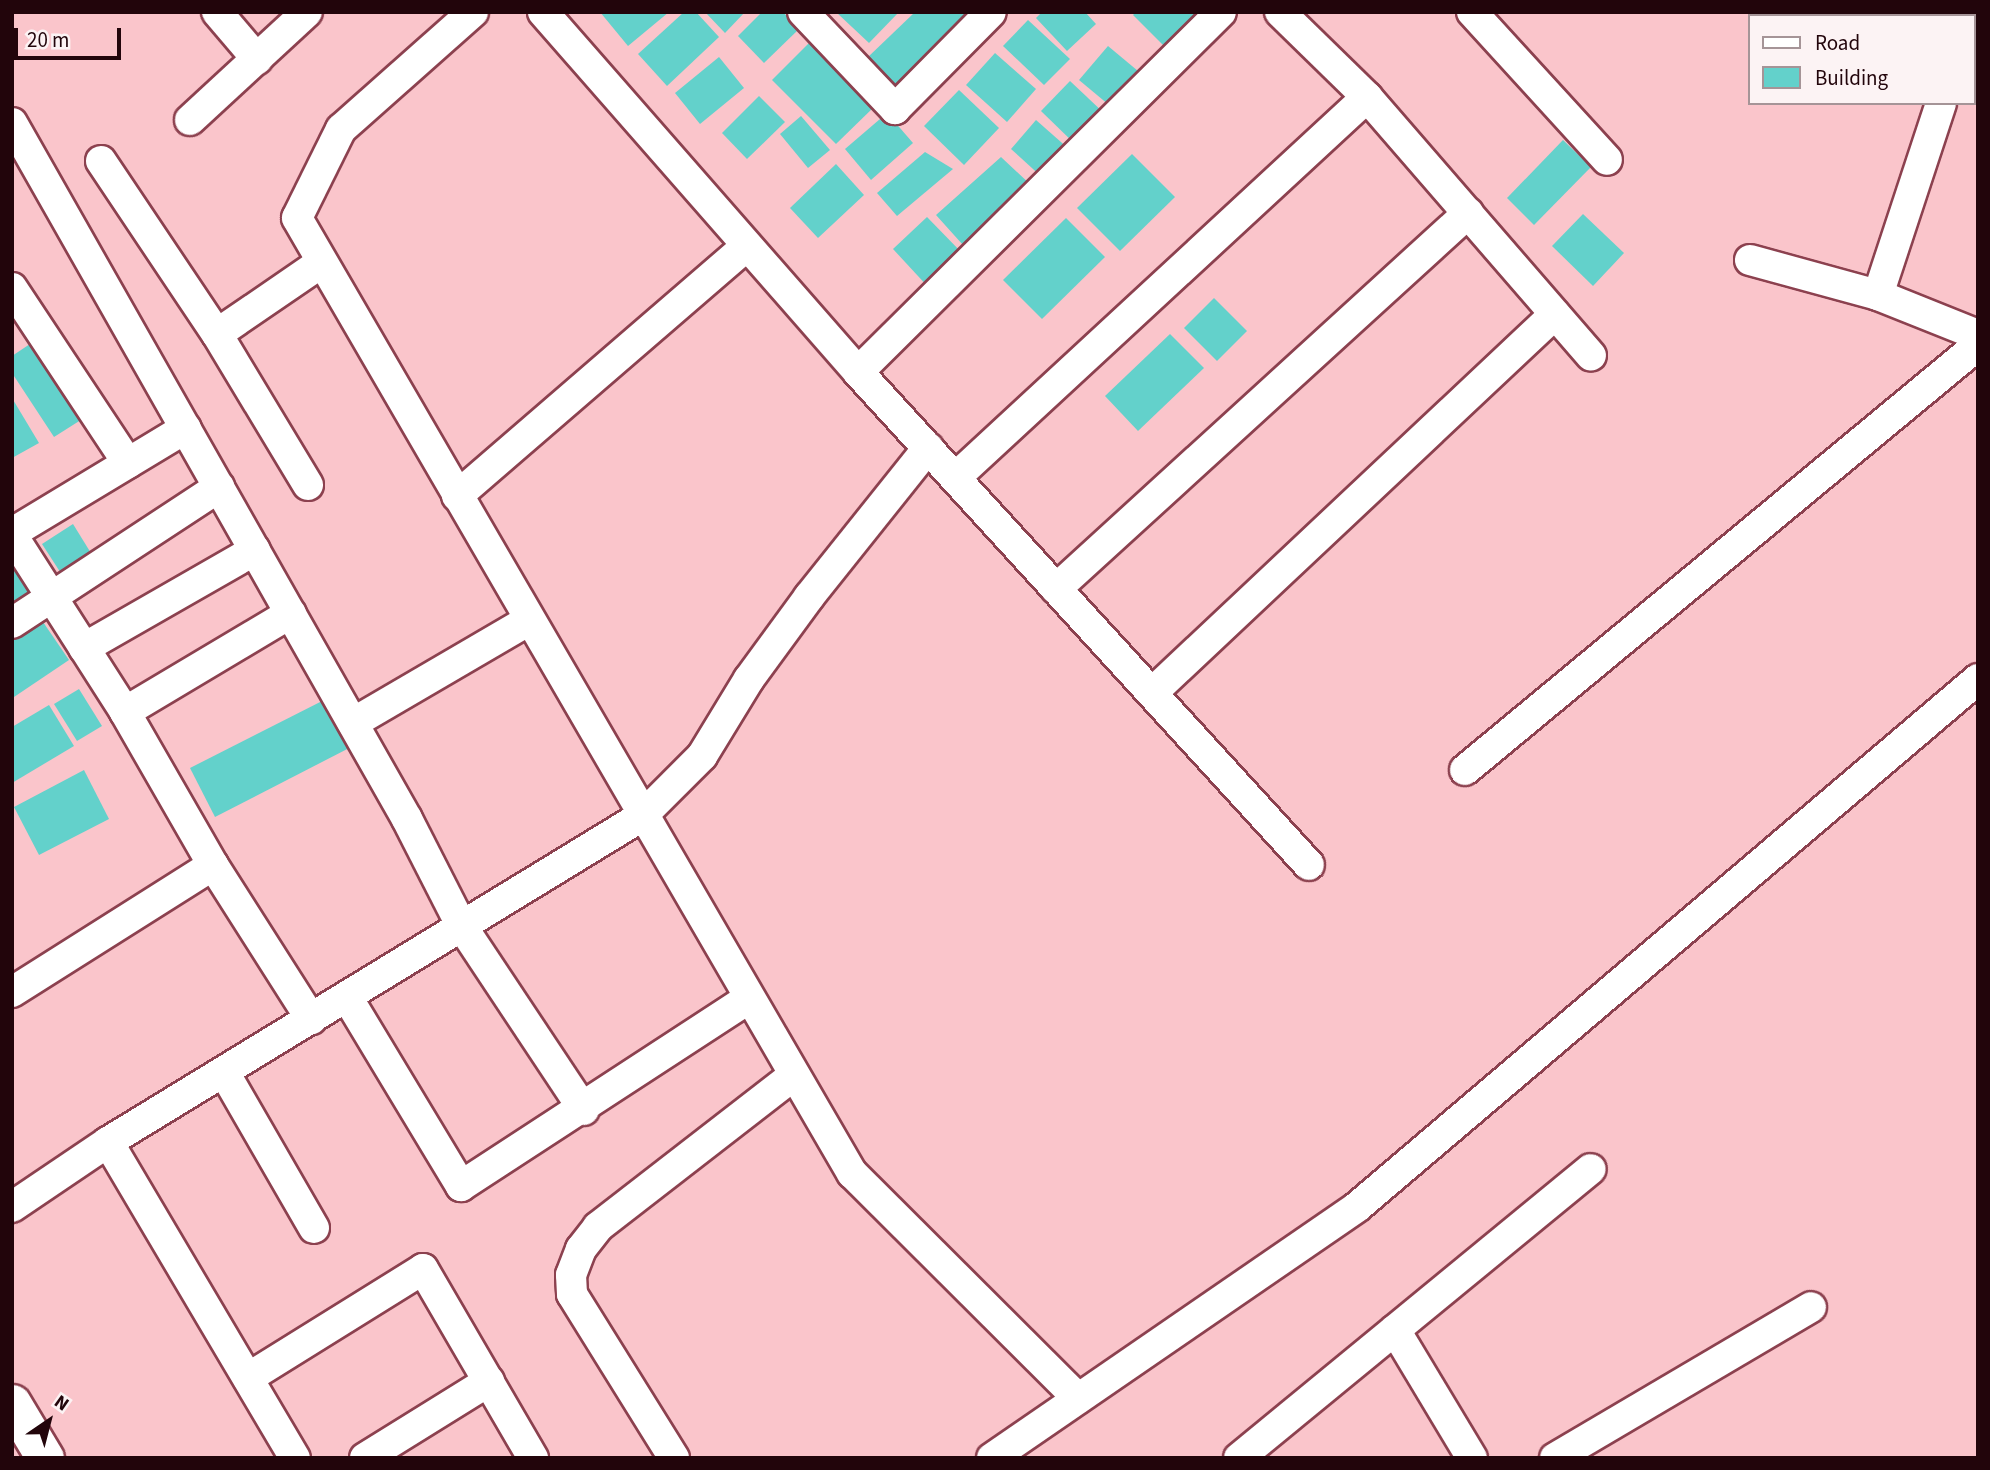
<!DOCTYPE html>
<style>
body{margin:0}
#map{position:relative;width:1990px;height:1470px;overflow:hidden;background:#fac5cb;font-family:"Source Sans 3",sans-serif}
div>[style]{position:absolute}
.building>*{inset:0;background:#63d1cb}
.roads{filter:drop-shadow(2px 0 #8c414f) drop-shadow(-2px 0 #8c414f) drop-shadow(0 2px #8c414f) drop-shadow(0 -2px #8c414f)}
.minor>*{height:30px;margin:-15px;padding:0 15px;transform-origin:15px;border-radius:15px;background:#fff}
.tertiary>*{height:37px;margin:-18.5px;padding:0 18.5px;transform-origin:18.5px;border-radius:18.5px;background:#fff}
span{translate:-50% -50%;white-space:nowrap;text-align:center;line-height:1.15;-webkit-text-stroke:5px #fcf3f4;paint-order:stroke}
.frame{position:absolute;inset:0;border:14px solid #22050b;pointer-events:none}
.legend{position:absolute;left:1748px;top:14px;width:228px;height:91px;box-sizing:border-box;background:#fcf3f4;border:2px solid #a59497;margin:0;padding:9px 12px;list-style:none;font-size:21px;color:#22050b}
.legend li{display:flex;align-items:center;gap:14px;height:35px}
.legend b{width:35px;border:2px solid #a59497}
.north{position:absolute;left:14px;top:1386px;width:70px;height:70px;-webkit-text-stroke:5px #fcf3f4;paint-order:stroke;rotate:35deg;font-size:19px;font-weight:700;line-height:28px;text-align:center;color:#22050b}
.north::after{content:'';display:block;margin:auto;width:24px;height:32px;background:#22050b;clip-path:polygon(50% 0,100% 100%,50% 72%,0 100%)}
.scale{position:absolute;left:14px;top:28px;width:107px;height:32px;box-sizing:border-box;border:4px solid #22050b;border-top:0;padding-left:9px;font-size:21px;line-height:24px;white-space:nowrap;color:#22050b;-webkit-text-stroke:5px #fcf3f4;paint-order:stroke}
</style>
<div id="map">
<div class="building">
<div style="clip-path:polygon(600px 12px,669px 12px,628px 46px)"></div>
<div style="clip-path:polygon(684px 12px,696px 12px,719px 37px,667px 86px,638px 54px)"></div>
<div style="clip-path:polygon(705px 12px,745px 12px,725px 33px)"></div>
<div style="clip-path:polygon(762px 12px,783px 12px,799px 29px,764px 63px,738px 36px)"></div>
<div style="clip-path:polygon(836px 12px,899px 12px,869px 43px)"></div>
<div style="clip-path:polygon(915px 12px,974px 12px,898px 92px,867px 58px)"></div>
<div style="clip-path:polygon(1042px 12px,1085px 12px,1096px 24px,1067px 51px,1036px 18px)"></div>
<div style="clip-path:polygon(1136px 12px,1207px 12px,1169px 51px,1133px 15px)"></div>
<div style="clip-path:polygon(1028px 20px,1070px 59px,1044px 85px,1003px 46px)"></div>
<div style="clip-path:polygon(811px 41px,875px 106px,836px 144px,772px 80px)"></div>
<div style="clip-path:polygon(1108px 46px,1144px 76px,1115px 110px,1079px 80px)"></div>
<div style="clip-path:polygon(995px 53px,1036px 89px,1007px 122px,966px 85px)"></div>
<div style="clip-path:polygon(719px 57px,744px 88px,700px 124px,675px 93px)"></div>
<div style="clip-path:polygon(1070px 81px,1105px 114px,1076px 145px,1041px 111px)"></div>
<div style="clip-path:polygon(959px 90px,999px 128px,964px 165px,924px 126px)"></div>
<div style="clip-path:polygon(759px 96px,785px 122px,747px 159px,722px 133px)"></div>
<div style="clip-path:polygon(887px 113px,913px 143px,871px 180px,845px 149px)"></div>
<div style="clip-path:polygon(801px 116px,830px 150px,808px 168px,780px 134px)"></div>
<div style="clip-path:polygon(1036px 120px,1070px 150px,1044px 179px,1011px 149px)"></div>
<div style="clip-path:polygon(1563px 140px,1591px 167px,1534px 225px,1507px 198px)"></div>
<div style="clip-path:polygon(925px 152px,953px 169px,897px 216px,877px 193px)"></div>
<div style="clip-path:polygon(1132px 154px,1175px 197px,1120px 251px,1077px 208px)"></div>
<div style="clip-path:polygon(1001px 157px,1032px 186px,988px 232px,982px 225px,963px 245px,936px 215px)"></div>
<div style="clip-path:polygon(836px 164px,864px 195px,818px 238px,790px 208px)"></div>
<div style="clip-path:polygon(1583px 214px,1624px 253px,1593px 286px,1552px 246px)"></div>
<div style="clip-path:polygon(927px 217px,964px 255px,930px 289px,893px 249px)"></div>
<div style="clip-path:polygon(1066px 218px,1105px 257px,1042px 319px,1003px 280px)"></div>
<div style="clip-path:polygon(1214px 298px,1247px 331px,1217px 361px,1184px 328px)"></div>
<div style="clip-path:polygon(1170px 334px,1204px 368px,1138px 431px,1105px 396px)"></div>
<div style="clip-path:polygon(33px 342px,84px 418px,54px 437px,12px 373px,12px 356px)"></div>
<div style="clip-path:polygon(12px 398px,39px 443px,12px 458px)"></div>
<div style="clip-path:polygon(73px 524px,94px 558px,64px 578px,42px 544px)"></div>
<div style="clip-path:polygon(12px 563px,36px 597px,12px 611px)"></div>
<div style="clip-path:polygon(41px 619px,69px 660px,14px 697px,12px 639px)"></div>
<div style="clip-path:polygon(79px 689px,102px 726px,77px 741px,54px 704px)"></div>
<div style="clip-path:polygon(332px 696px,357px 744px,215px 817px,190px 768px)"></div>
<div style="clip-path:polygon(49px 705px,74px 746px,12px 783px,12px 727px)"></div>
<div style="clip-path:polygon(84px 770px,109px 819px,39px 855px,14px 807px)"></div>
</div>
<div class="roads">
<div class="minor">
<div style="left:217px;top:12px;width:62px;rotate:49.6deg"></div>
<div style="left:473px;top:12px;width:176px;rotate:138.4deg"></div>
<div style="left:341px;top:129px;width:99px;rotate:116.3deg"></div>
<div style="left:297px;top:218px;width:1105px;rotate:59.84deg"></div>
<div style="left:852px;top:1173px;width:319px;rotate:44.9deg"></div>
<div style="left:543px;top:12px;width:478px;rotate:48.8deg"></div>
<div style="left:858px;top:372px;width:668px;rotate:47.55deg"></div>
<div style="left:803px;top:12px;width:134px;rotate:46.5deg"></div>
<div style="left:895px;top:109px;width:136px;rotate:-45.3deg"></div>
<div style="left:1280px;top:12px;width:122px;rotate:44.3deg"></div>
<div style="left:1367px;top:97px;width:342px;rotate:49.1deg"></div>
<div style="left:1472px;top:12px;width:200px;rotate:47.6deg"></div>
<div style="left:1970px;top:16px;width:4px;rotate:-76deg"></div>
<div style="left:190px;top:120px;width:159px;rotate:-42.7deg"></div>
<div style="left:12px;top:123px;width:800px;rotate:60.42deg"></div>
<div style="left:407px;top:819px;width:119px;rotate:63deg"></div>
<div style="left:461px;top:925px;width:222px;rotate:56.4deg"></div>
<div style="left:101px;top:161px;width:208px;rotate:56.2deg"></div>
<div style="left:1750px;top:260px;width:133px;rotate:15.3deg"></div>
<div style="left:1878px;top:295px;width:108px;rotate:21.8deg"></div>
<div style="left:12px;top:288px;width:210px;rotate:56.5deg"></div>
<div style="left:1878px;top:295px;width:202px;rotate:-71.8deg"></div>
<div style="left:858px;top:372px;width:511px;rotate:-44.76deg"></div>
<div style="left:955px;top:478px;width:561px;rotate:-42.76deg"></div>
<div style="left:308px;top:485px;width:176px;rotate:-121.1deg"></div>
<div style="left:217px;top:334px;width:127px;rotate:-34.4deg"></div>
<div style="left:457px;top:496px;width:383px;rotate:-40.8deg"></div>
<div style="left:12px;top:533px;width:203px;rotate:-31.1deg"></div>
<div style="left:12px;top:535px;width:210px;rotate:57.4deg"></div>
<div style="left:125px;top:712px;width:177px;rotate:60.1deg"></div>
<div style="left:213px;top:865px;width:238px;rotate:147.7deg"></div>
<div style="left:1056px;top:589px;width:558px;rotate:-42.38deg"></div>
<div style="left:12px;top:623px;width:248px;rotate:-33.3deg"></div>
<div style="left:84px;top:648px;width:197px;rotate:-29.8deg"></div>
<div style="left:1152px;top:693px;width:553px;rotate:-43.24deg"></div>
<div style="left:125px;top:712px;width:193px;rotate:-30.8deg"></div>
<div style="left:353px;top:723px;width:204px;rotate:-30.3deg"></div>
<div style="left:1465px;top:770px;width:666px;rotate:-39.64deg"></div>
<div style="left:213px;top:865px;width:183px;rotate:57.5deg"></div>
<div style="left:347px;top:997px;width:221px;rotate:58.9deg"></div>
<div style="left:461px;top:1186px;width:344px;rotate:-33.1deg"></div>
<div style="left:224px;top:1072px;width:180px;rotate:60deg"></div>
<div style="left:108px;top:1142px;width:367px;rotate:59.4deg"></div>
<div style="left:12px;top:1207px;width:116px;rotate:-34.1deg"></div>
<div style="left:108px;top:1142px;width:626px;rotate:-31.4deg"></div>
<div style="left:642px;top:816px;width:85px;rotate:-45deg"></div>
<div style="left:702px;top:756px;width:90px;rotate:-58.6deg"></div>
<div style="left:749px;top:679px;width:102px;rotate:-53.8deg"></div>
<div style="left:809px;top:597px;width:191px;rotate:-51.4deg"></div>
<div style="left:1395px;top:1330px;width:149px;rotate:59deg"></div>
<div style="left:248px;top:1378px;width:206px;rotate:-31.9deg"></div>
<div style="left:423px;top:1269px;width:219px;rotate:59.8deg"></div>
<div style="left:365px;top:1458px;width:146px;rotate:-31.8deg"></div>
<div style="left:674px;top:1458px;width:193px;rotate:-121.9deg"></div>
<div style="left:572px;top:1294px;width:19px;rotate:-93deg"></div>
<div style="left:571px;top:1275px;width:28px;rotate:-69deg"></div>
<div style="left:581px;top:1249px;width:28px;rotate:-52deg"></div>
<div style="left:598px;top:1227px;width:248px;rotate:-37.8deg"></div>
<div style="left:992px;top:1458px;width:443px;rotate:-34.5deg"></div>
<div style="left:1357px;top:1207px;width:815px;rotate:-40.37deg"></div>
<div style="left:1239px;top:1458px;width:455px;rotate:-39.4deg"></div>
<div style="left:1555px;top:1458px;width:297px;rotate:-30.5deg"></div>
</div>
<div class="tertiary">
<div style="left:12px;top:1403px;width:64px;rotate:59deg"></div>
</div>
</div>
<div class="frame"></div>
<ul class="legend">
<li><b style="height:9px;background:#fff"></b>Road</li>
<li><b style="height:19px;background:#63d1cb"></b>Building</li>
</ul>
<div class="north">N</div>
<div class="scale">20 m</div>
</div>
